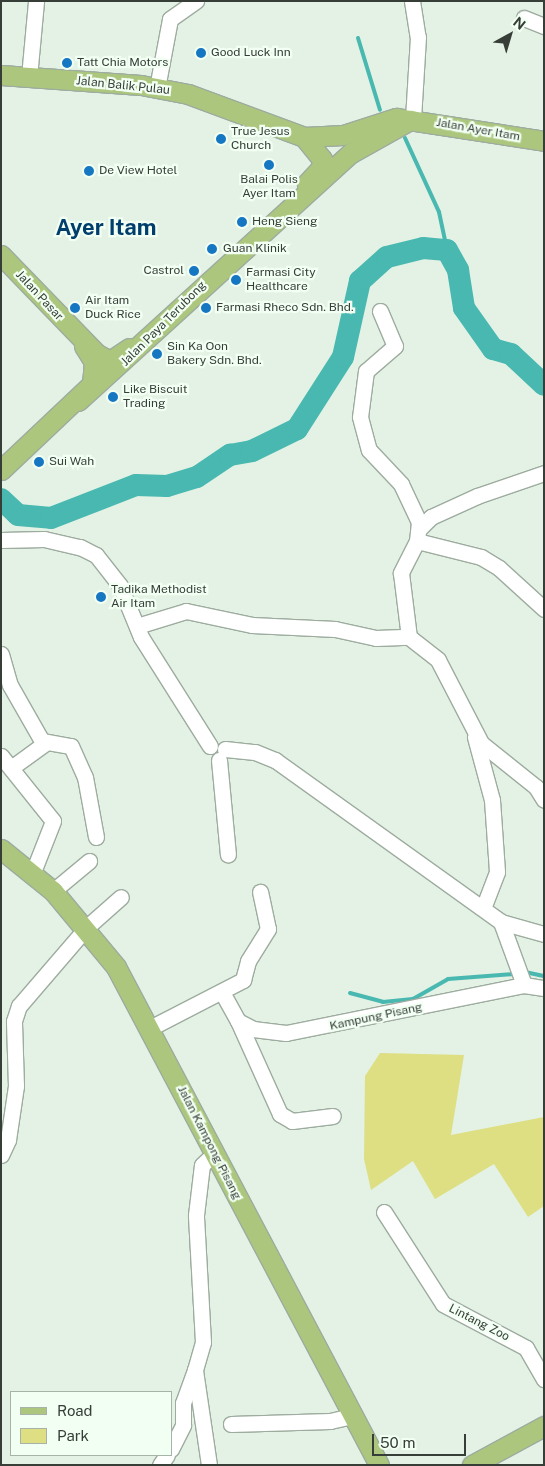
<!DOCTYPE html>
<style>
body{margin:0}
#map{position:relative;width:545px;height:1466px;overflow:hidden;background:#e3f2e4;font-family:"Public Sans",sans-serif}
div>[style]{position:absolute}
.green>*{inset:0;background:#dede83}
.stream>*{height:4px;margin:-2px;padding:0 2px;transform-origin:2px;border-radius:2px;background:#48b8b0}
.river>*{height:22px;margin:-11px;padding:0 11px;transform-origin:11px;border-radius:11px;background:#48b8b0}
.roads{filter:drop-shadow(1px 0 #9dac9f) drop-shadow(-1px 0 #9dac9f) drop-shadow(0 1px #9dac9f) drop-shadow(0 -1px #9dac9f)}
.minor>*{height:15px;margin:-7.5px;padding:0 7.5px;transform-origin:7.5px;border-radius:7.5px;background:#fff}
.major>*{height:19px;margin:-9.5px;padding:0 9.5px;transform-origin:9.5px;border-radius:9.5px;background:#acc77d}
.dots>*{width:14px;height:14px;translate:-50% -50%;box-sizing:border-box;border:2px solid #f2fff3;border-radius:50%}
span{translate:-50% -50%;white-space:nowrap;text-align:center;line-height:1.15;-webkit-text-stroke:4.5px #f2fff3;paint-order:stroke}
.poi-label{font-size:12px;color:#373e38}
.left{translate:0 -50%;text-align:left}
.right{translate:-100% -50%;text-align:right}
.street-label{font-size:12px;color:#373e38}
.town-label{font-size:22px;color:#003e6d;font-weight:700}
.frame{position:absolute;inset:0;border:2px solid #373e38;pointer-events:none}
.legend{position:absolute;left:10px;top:1391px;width:162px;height:65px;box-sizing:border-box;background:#f2fff3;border:1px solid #a7b2a8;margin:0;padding:6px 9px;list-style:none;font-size:15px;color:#373e38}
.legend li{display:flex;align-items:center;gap:10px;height:25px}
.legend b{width:25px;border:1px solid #a7b2a8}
.north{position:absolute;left:485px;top:10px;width:50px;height:50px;-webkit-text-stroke:4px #f2fff3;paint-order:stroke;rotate:39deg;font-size:14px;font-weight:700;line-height:20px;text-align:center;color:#373e38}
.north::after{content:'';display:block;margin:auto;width:18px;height:22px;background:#373e38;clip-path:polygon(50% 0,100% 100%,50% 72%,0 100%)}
.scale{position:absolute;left:372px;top:1434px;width:94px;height:22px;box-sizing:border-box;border:2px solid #373e38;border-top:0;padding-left:6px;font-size:15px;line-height:18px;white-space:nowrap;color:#373e38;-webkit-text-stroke:4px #f2fff3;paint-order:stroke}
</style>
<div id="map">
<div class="green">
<div style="clip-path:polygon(380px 1053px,464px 1055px,451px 1135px,544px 1117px,544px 1206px,528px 1217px,494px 1164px,435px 1199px,413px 1161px,371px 1190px,364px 1159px,365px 1076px)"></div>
</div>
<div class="stream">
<div style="left:358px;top:38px;width:75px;rotate:73deg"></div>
<div style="left:405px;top:138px;width:81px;rotate:65.3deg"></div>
<div style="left:439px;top:212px;width:39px;rotate:78deg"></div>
<div style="left:525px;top:972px;width:19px;rotate:12deg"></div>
<div style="left:350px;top:993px;width:34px;rotate:15deg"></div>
<div style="left:383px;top:1002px;width:30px;rotate:-6deg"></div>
<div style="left:413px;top:999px;width:40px;rotate:-29.7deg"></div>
<div style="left:448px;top:979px;width:67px;rotate:-4.3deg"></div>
</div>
<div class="river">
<div style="left:1px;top:499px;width:23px;rotate:43deg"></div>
<div style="left:18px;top:515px;width:33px;rotate:5deg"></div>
<div style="left:51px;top:518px;width:91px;rotate:-21.2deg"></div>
<div style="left:136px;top:485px;width:31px;rotate:2deg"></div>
<div style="left:167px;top:486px;width:31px;rotate:-17deg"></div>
<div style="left:197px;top:477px;width:40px;rotate:-34deg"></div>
<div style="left:230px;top:455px;width:22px;rotate:-10deg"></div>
<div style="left:252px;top:451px;width:50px;rotate:-26.1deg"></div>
<div style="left:297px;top:429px;width:85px;rotate:-57.4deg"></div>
<div style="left:343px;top:357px;width:78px;rotate:-77.4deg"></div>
<div style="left:360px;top:281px;width:36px;rotate:-42deg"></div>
<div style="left:387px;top:257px;width:37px;rotate:-14deg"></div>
<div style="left:423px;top:248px;width:24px;rotate:5deg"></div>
<div style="left:447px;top:250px;width:23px;rotate:61deg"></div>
<div style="left:458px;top:270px;width:38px;rotate:81deg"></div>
<div style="left:464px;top:308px;width:50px;rotate:54.7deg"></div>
<div style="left:493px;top:349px;width:19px;rotate:16deg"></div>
<div style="left:511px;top:354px;width:45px;rotate:43.2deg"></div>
</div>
<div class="roads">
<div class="minor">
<div style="left:412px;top:1px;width:36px;rotate:81deg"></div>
<div style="left:418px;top:37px;width:82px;rotate:93.5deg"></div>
<div style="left:524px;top:18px;width:22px;rotate:22deg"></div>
<div style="left:29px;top:77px;width:76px;rotate:-84.7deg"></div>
<div style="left:157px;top:88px;width:70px;rotate:-79.3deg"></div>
<div style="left:170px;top:19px;width:32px;rotate:-35deg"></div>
<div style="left:380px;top:311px;width:38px;rotate:67deg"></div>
<div style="left:395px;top:346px;width:38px;rotate:139deg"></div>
<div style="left:366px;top:371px;width:46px;rotate:97.4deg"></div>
<div style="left:360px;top:417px;width:34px;rotate:75deg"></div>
<div style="left:369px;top:450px;width:47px;rotate:46.7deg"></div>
<div style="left:401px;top:484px;width:42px;rotate:64.7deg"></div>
<div style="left:419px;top:522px;width:19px;rotate:96deg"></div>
<div style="left:417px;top:541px;width:36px;rotate:117deg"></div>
<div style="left:401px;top:573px;width:64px;rotate:82.9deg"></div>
<div style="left:420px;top:528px;width:16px;rotate:-45deg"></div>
<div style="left:431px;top:517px;width:51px;rotate:-24.5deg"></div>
<div style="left:477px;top:496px;width:71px;rotate:-18.9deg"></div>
<div style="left:1px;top:540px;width:43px;rotate:-1.3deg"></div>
<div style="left:44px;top:539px;width:37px;rotate:13deg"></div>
<div style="left:80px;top:547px;width:18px;rotate:27deg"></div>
<div style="left:96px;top:555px;width:39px;rotate:52deg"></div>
<div style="left:120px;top:586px;width:55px;rotate:67.6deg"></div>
<div style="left:141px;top:637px;width:129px;rotate:57.7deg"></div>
<div style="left:417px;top:541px;width:66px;rotate:14deg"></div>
<div style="left:481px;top:557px;width:21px;rotate:31deg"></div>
<div style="left:499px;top:568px;width:61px;rotate:42.3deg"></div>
<div style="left:137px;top:626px;width:51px;rotate:-17deg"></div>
<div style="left:186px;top:611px;width:67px;rotate:12deg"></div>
<div style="left:252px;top:625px;width:83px;rotate:2.8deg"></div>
<div style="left:335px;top:629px;width:42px;rotate:12.4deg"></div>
<div style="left:376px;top:638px;width:33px;rotate:-2deg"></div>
<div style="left:409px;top:637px;width:37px;rotate:38deg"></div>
<div style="left:438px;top:660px;width:93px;rotate:62.6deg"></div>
<div style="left:481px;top:743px;width:70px;rotate:38.7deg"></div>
<div style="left:536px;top:787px;width:15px;rotate:58deg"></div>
<div style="left:1px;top:654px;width:32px;rotate:74deg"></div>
<div style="left:10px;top:685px;width:64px;rotate:60.3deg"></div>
<div style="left:42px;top:741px;width:29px;rotate:10deg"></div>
<div style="left:71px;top:746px;width:34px;rotate:66deg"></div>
<div style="left:85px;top:777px;width:61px;rotate:79.6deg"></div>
<div style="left:475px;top:737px;width:65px;rotate:74.9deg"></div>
<div style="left:492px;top:800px;width:72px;rotate:86deg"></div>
<div style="left:497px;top:872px;width:39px;rotate:111deg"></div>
<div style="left:225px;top:749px;width:30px;rotate:6deg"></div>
<div style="left:255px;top:752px;width:22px;rotate:22deg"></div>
<div style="left:275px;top:760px;width:278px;rotate:35.6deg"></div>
<div style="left:501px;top:922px;width:45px;rotate:15.6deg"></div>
<div style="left:1px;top:756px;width:83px;rotate:51.3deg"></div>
<div style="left:53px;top:821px;width:55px;rotate:111.4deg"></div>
<div style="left:219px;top:760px;width:95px;rotate:84.6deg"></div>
<div style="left:11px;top:768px;width:41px;rotate:-36deg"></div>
<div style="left:53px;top:891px;width:47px;rotate:-39.8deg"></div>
<div style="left:501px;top:922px;width:67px;rotate:69.9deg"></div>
<div style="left:223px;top:994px;width:31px;rotate:61deg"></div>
<div style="left:238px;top:1021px;width:17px;rotate:28deg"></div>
<div style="left:253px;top:1029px;width:33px;rotate:7deg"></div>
<div style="left:286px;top:1033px;width:243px;rotate:-11.4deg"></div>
<div style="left:524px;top:985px;width:20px;rotate:9deg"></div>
<div style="left:238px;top:1021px;width:102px;rotate:65.7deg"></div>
<div style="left:280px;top:1114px;width:14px;rotate:30deg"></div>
<div style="left:292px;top:1121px;width:41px;rotate:-7deg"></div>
<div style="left:150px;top:1028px;width:105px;rotate:-27.3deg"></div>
<div style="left:243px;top:980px;width:20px;rotate:-75deg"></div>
<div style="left:248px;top:961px;width:38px;rotate:-58deg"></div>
<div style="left:268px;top:929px;width:38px;rotate:-102deg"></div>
<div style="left:1px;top:1155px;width:17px;rotate:-65deg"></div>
<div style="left:8px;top:1140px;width:55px;rotate:-81.6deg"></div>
<div style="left:16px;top:1086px;width:65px;rotate:-91.8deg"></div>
<div style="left:14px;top:1021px;width:16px;rotate:-72deg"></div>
<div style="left:19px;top:1006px;width:104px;rotate:-49.3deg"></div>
<div style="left:87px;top:927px;width:45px;rotate:-41.4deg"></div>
<div style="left:384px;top:1212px;width:109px;rotate:57.3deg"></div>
<div style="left:443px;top:1304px;width:94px;rotate:27.9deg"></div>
<div style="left:526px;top:1348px;width:36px;rotate:60deg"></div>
<div style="left:231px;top:1424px;width:99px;rotate:-1.7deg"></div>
<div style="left:330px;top:1421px;width:23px;rotate:-13deg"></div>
<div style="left:171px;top:1449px;width:27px;rotate:-63deg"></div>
<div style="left:183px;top:1425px;width:22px;rotate:-90deg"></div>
<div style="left:183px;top:1403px;width:35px;rotate:-70deg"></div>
<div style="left:160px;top:1465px;width:12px;rotate:-55deg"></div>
<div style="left:209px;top:1465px;width:96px;rotate:-98.4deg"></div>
<div style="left:195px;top:1370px;width:29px;rotate:-74deg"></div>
<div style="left:203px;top:1342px;width:127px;rotate:-93.2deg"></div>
<div style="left:196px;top:1215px;width:50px;rotate:-83.2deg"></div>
<div style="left:202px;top:1165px;width:16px;rotate:-43deg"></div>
</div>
<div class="major">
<div style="left:1px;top:75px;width:140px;rotate:4.1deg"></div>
<div style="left:141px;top:85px;width:48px;rotate:10.8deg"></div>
<div style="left:188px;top:94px;width:124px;rotate:20.3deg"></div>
<div style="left:304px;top:137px;width:39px;rotate:-3deg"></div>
<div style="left:343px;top:135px;width:56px;rotate:-17.8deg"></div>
<div style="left:396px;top:118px;width:150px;rotate:8.8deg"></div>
<div style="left:304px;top:137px;width:28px;rotate:51deg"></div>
<div style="left:322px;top:159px;width:9px;rotate:96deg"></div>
<div style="left:321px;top:168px;width:21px;rotate:133deg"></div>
<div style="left:1px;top:255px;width:138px;rotate:45.9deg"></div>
<div style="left:97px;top:354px;width:15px;rotate:28deg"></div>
<div style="left:110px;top:361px;width:23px;rotate:-34deg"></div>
<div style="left:78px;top:401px;width:369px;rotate:-42.3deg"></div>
<div style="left:351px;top:153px;width:68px;rotate:-29.2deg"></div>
<div style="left:1px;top:470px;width:125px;rotate:-43.4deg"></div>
<div style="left:92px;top:384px;width:22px;rotate:-85deg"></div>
<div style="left:94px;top:362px;width:19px;rotate:-122deg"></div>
<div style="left:1px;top:849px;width:67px;rotate:38.9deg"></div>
<div style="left:53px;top:891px;width:99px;rotate:50.3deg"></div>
<div style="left:116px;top:967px;width:563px;rotate:62.16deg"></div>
<div style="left:472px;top:1465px;width:82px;rotate:-28.4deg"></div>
</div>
</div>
<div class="dots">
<div style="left:201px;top:53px;background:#1576c2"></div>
<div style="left:67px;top:63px;background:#1576c2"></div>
<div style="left:221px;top:139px;background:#1576c2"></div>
<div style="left:269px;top:165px;background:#1576c2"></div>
<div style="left:89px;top:171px;background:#1576c2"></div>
<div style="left:242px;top:222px;background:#1576c2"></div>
<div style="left:212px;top:249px;background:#1576c2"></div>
<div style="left:194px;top:271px;background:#1576c2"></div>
<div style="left:236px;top:280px;background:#1576c2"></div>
<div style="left:75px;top:308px;background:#1576c2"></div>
<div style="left:206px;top:308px;background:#1576c2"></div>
<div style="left:157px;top:354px;background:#1576c2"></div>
<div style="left:113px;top:397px;background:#1576c2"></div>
<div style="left:39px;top:462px;background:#1576c2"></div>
<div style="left:101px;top:597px;background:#1576c2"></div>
</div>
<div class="poi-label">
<span class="left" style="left:211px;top:53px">Good Luck Inn</span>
<span class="left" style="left:77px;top:63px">Tatt Chia Motors</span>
<span class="left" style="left:231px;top:139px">True Jesus<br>Church</span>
<span class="left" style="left:99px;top:171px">De View Hotel</span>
<span style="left:269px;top:187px">Balai Polis<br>Ayer Itam</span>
<span class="left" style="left:252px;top:222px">Heng Sieng</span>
<span class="left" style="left:223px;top:249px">Guan Klinik</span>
<span class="right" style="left:184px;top:271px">Castrol</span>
<span class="left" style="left:246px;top:280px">Farmasi City<br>Healthcare</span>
<span class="left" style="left:85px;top:308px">Air Itam<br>Duck Rice</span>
<span class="left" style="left:216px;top:308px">Farmasi Rheco Sdn. Bhd.</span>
<span class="left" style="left:167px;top:354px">Sin Ka Oon<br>Bakery Sdn. Bhd.</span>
<span class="left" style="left:123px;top:397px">Like Biscuit<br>Trading</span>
<span class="left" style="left:49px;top:462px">Sui Wah</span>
<span class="left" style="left:111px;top:597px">Tadika Methodist<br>Air Itam</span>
</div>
<div class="street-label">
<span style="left:123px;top:86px;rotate:6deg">Jalan Balik Pulau</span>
<span style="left:478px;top:130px;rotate:10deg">Jalan Ayer Itam</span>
<span style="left:39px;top:296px;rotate:47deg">Jalan Pasar</span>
<span style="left:164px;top:324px;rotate:-45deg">Jalan Paya Terubong</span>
<span style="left:376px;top:1017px;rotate:-12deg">Kampung Pisang</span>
<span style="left:209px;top:1143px;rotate:63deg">Jalan Kampong Pisang</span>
<span style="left:479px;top:1323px;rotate:27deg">Lintang Zoo</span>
</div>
<div class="town-label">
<span style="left:106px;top:228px">Ayer Itam</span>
</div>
<div class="frame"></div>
<ul class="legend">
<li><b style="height:6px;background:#acc77d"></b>Road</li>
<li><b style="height:14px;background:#dede83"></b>Park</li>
</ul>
<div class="north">N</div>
<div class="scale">50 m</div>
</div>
